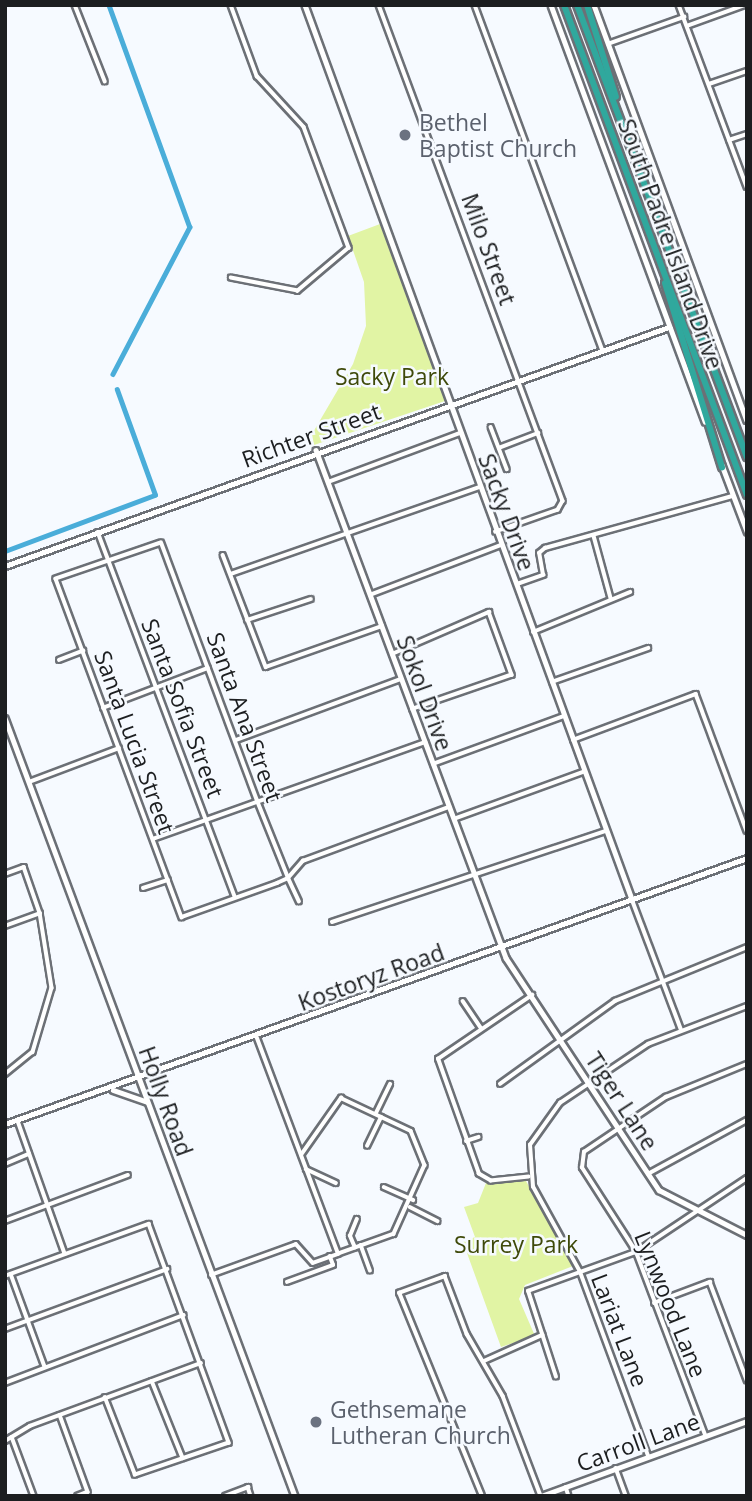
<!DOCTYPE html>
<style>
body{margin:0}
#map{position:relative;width:752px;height:1501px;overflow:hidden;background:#f6faff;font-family:"Open Sans",sans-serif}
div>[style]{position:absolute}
.green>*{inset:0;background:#e1f4a4}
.canal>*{height:4.5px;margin:-2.25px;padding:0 2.25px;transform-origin:2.25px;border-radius:2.25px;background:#4aadd9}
.roads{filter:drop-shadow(2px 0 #6c7076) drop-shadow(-2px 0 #6c7076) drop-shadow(0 2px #6c7076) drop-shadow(0 -2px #6c7076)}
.minor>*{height:3.5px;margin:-1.75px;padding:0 1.75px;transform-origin:1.75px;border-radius:1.75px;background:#fff}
.tertiary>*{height:4.5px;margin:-2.25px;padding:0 2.25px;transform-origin:2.25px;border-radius:2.25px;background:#fff}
.secondary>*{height:4.5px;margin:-2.25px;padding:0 2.25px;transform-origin:2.25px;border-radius:2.25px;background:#fff}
.motorway>*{height:6px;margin:-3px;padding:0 3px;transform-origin:3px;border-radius:3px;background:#30a89d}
.dots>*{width:19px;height:19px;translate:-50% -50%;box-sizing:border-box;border:4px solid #f6faff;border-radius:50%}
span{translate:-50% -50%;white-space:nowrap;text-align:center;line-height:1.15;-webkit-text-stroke:5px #f6faff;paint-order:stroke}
.worship-label{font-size:23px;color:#5b616d}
.left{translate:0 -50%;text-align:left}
.street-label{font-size:23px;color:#1c1e20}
.park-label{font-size:23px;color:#3f4a0a}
.frame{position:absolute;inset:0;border:7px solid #1c1e20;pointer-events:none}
</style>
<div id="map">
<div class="green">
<div style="clip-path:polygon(380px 224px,445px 401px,314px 445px,312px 434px,353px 364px,366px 326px,364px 282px,348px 236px)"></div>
<div style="clip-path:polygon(526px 1181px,573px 1266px,525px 1285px,519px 1299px,535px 1336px,501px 1347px,463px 1242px,475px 1237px,464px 1207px,478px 1203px,486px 1183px)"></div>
</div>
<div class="canal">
<div style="left:109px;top:5px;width:236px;rotate:70deg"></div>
<div style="left:190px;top:227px;width:166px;rotate:117.6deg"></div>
<div style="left:5px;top:551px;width:160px;rotate:-20.5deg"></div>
<div style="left:155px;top:495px;width:112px;rotate:-109.9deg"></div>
</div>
<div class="roads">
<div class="minor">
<div style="left:75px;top:5px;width:82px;rotate:68.5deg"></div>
<div style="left:231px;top:5px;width:76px;rotate:69.9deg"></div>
<div style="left:257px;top:76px;width:69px;rotate:47.3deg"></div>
<div style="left:304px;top:127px;width:129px;rotate:69.6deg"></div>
<div style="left:349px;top:248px;width:67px;rotate:139.9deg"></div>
<div style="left:298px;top:291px;width:68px;rotate:-169deg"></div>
<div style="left:379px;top:5px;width:529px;rotate:69.65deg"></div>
<div style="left:563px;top:501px;width:10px;rotate:119deg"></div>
<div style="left:558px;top:510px;width:66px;rotate:160.5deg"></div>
<div style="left:475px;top:5px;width:367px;rotate:69.7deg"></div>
<div style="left:679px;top:5px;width:194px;rotate:69.5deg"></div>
<div style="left:687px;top:26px;width:62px;rotate:-19.9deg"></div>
<div style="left:608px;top:44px;width:81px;rotate:-19.6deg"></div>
<div style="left:709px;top:84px;width:40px;rotate:-18.9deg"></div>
<div style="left:729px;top:140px;width:19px;rotate:-18deg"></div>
<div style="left:491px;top:427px;width:45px;rotate:69.1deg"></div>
<div style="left:499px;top:448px;width:42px;rotate:-21deg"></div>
<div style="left:328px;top:482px;width:141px;rotate:-20.4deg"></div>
<div style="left:98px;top:532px;width:390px;rotate:69.4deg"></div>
<div style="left:594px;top:536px;width:64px;rotate:74.7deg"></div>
<div style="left:223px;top:555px;width:120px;rotate:69deg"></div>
<div style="left:266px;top:667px;width:123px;rotate:-19.5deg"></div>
<div style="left:231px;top:574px;width:264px;rotate:-19.3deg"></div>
<div style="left:517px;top:584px;width:28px;rotate:-19deg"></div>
<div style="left:543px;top:575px;width:22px;rotate:-100deg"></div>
<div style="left:539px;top:553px;width:8px;rotate:-40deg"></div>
<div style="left:545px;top:548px;width:195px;rotate:-15.5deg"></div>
<div style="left:370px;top:595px;width:140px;rotate:-20.9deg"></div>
<div style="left:247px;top:620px;width:67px;rotate:-18.2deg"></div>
<div style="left:533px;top:632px;width:105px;rotate:-22.4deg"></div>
<div style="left:392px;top:654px;width:106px;rotate:-23.4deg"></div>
<div style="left:489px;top:612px;width:67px;rotate:69.9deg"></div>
<div style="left:512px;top:675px;width:105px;rotate:161deg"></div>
<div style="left:59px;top:660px;width:26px;rotate:-21deg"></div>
<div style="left:552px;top:682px;width:102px;rotate:-19.5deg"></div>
<div style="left:103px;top:708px;width:112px;rotate:-20.9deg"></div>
<div style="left:236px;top:740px;width:176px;rotate:-20.3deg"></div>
<div style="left:573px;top:740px;width:131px;rotate:-20.5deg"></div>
<div style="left:696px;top:694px;width:146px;rotate:69.6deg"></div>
<div style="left:433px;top:764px;width:140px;rotate:-20.1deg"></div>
<div style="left:29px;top:782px;width:96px;rotate:-20.7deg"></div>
<div style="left:454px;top:819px;width:137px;rotate:-20deg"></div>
<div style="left:153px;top:839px;width:289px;rotate:-19.6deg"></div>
<div style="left:5px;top:874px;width:20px;rotate:-20deg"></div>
<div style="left:24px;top:867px;width:49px;rotate:70.8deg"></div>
<div style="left:40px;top:913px;width:76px;rotate:80.9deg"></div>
<div style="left:52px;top:988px;width:67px;rotate:106.5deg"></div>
<div style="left:33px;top:1052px;width:36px;rotate:141deg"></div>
<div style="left:143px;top:888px;width:26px;rotate:-18deg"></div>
<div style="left:632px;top:899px;width:139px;rotate:69.3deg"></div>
<div style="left:299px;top:902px;width:26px;rotate:-115deg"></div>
<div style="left:288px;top:878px;width:83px;rotate:-111.9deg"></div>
<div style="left:257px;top:801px;width:275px;rotate:-110.4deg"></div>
<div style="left:161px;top:543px;width:111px;rotate:161.1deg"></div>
<div style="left:56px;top:579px;width:361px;rotate:69.6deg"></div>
<div style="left:182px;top:917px;width:101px;rotate:-19.7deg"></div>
<div style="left:277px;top:883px;width:12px;rotate:-24deg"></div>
<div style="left:288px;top:878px;width:23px;rotate:-49deg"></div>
<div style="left:303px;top:861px;width:156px;rotate:-20.3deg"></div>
<div style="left:332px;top:922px;width:289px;rotate:-18.4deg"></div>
<div style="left:5px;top:926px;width:37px;rotate:-20deg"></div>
<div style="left:463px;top:1001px;width:32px;rotate:56deg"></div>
<div style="left:500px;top:1084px;width:142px;rotate:-35.8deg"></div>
<div style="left:615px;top:1001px;width:143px;rotate:-22.2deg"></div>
<div style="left:376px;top:1113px;width:32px;rotate:-64deg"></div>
<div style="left:18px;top:1121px;width:141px;rotate:70.5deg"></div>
<div style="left:466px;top:1141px;width:13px;rotate:-18deg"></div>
<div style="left:367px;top:1146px;width:32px;rotate:-64deg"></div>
<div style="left:301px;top:1155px;width:70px;rotate:-54.9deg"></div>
<div style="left:341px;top:1098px;width:77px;rotate:25.2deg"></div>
<div style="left:411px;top:1131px;width:37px;rotate:68deg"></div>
<div style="left:425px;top:1165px;width:76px;rotate:114.2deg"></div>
<div style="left:394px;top:1234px;width:59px;rotate:160.3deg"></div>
<div style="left:5px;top:1164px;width:26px;rotate:-23deg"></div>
<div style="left:306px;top:1169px;width:33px;rotate:25deg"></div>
<div style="left:648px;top:1174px;width:113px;rotate:-28.6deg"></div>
<div style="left:529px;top:1177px;width:38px;rotate:174deg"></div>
<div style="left:491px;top:1181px;width:14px;rotate:-150deg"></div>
<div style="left:479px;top:1174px;width:122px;rotate:-109.6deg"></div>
<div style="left:438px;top:1059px;width:114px;rotate:-34.2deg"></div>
<div style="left:384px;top:1187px;width:32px;rotate:24deg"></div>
<div style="left:410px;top:1207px;width:31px;rotate:27deg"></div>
<div style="left:5px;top:1221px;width:131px;rotate:-20.5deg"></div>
<div style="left:361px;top:1245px;width:27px;rotate:70deg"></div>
<div style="left:355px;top:1248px;width:13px;rotate:-113deg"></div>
<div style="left:350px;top:1236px;width:18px;rotate:-68deg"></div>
<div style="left:11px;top:1274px;width:99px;rotate:69.9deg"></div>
<div style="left:211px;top:1275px;width:90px;rotate:-20deg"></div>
<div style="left:296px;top:1244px;width:25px;rotate:48deg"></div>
<div style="left:313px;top:1263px;width:27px;rotate:-20deg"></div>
<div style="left:338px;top:1254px;width:231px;rotate:-110.6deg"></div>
<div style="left:5px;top:1276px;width:153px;rotate:-19.9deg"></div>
<div style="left:149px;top:1224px;width:233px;rotate:69.9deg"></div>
<div style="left:229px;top:1443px;width:99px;rotate:161.2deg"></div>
<div style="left:135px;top:1475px;width:83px;rotate:-111.3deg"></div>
<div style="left:287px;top:1282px;width:49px;rotate:-20.3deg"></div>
<div style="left:333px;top:1265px;width:9px;rotate:-111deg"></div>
<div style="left:654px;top:1303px;width:60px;rotate:-20.6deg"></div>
<div style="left:710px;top:1282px;width:105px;rotate:69.3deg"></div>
<div style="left:5px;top:1329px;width:173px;rotate:-20.3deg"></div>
<div style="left:484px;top:1361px;width:64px;rotate:-24.1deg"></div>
<div style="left:556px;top:1377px;width:90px;rotate:-108deg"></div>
<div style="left:528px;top:1291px;width:115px;rotate:-19.9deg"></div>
<div style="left:636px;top:1252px;width:133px;rotate:-33.7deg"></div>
<div style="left:152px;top:1381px;width:83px;rotate:68.1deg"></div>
<div style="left:5px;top:1383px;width:191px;rotate:-20.8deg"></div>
<div style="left:60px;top:1415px;width:82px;rotate:70deg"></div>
<div style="left:88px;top:1492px;width:11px;rotate:158deg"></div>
<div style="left:705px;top:1435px;width:196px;rotate:-110.7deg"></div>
<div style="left:636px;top:1252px;width:100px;rotate:-122.7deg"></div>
<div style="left:582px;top:1168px;width:16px;rotate:-83deg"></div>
<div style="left:584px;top:1152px;width:99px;rotate:-33.9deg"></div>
<div style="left:666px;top:1097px;width:87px;rotate:-22.2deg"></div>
<div style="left:12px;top:1437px;width:63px;rotate:69.6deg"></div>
<div style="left:5px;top:1441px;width:29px;rotate:-31deg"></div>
<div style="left:30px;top:1426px;width:182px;rotate:-20.2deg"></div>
<div style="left:648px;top:1456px;width:196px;rotate:-110.3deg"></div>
<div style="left:580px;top:1272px;width:97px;rotate:-118.9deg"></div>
<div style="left:533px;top:1187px;width:42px;rotate:-94.1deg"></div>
<div style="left:530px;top:1145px;width:52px;rotate:-54.5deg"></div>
<div style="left:560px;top:1103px;width:106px;rotate:-33.8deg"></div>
<div style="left:648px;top:1044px;width:106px;rotate:-21deg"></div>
<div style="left:616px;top:1468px;width:30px;rotate:70deg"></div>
<div style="left:566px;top:1487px;width:9px;rotate:72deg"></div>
<div style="left:225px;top:1496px;width:25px;rotate:-21deg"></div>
<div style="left:248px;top:1487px;width:9px;rotate:72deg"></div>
<div style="left:482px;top:1496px;width:219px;rotate:-112.2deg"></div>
<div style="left:399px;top:1293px;width:49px;rotate:-20.3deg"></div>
<div style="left:445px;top:1276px;width:62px;rotate:69.2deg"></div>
<div style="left:467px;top:1334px;width:72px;rotate:59.9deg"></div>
<div style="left:503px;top:1396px;width:107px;rotate:69.2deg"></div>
</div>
<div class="tertiary">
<div style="left:305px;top:5px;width:952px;rotate:69.91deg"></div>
<div style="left:316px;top:450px;width:542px;rotate:69.49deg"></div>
<div style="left:506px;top:958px;width:278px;rotate:56.6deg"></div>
<div style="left:659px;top:1190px;width:99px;rotate:27.1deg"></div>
<div style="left:5px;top:566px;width:706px;rotate:-19.8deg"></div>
<div style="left:541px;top:1496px;width:219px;rotate:-20deg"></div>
</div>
<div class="secondary">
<div style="left:551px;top:5px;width:444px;rotate:69.7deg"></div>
<div style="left:594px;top:5px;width:442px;rotate:69.8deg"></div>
<div style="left:722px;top:465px;width:71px;rotate:69.3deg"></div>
<div style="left:5px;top:718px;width:830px;rotate:69.56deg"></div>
<div style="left:113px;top:1090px;width:36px;rotate:19deg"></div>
<div style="left:5px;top:1124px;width:788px;rotate:-19.72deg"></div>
</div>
<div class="motorway">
<div style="left:564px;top:5px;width:523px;rotate:69.52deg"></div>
<div style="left:577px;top:5px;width:483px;rotate:69.4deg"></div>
<div style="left:587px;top:5px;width:96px;rotate:72.5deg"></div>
<div style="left:665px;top:283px;width:193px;rotate:72.8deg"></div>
</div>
</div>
<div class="dots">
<div style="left:405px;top:135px;background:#6b7280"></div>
<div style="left:316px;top:1422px;background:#6b7280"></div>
</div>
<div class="worship-label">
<span class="left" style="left:419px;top:135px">Bethel<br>Baptist Church</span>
<span class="left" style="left:330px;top:1422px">Gethsemane<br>Lutheran Church</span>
</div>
<div class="street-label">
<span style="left:671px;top:244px;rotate:70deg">South Padre Island Drive</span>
<span style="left:489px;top:249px;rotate:70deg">Milo Street</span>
<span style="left:311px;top:435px;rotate:-20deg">Richter Street</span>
<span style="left:507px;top:512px;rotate:70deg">Sacky Drive</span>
<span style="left:425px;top:693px;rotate:70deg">Sokol Drive</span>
<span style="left:183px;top:708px;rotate:69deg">Santa Sofia Street</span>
<span style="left:245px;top:717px;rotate:70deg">Santa Ana Street</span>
<span style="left:135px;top:742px;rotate:70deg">Santa Lucia Street</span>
<span style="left:371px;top:977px;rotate:-20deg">Kostoryz Road</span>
<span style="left:166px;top:1101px;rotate:70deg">Holly Road</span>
<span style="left:622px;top:1101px;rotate:57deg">Tiger Lane</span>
<span style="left:671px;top:1304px;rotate:68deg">Lynwood Lane</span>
<span style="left:620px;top:1330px;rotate:69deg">Lariat Lane</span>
<span style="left:638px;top:1442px;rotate:-20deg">Carroll Lane</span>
</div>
<div class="park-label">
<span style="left:392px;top:376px">Sacky Park</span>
<span style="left:516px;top:1244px">Surrey Park</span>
</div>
<div class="frame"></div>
</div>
